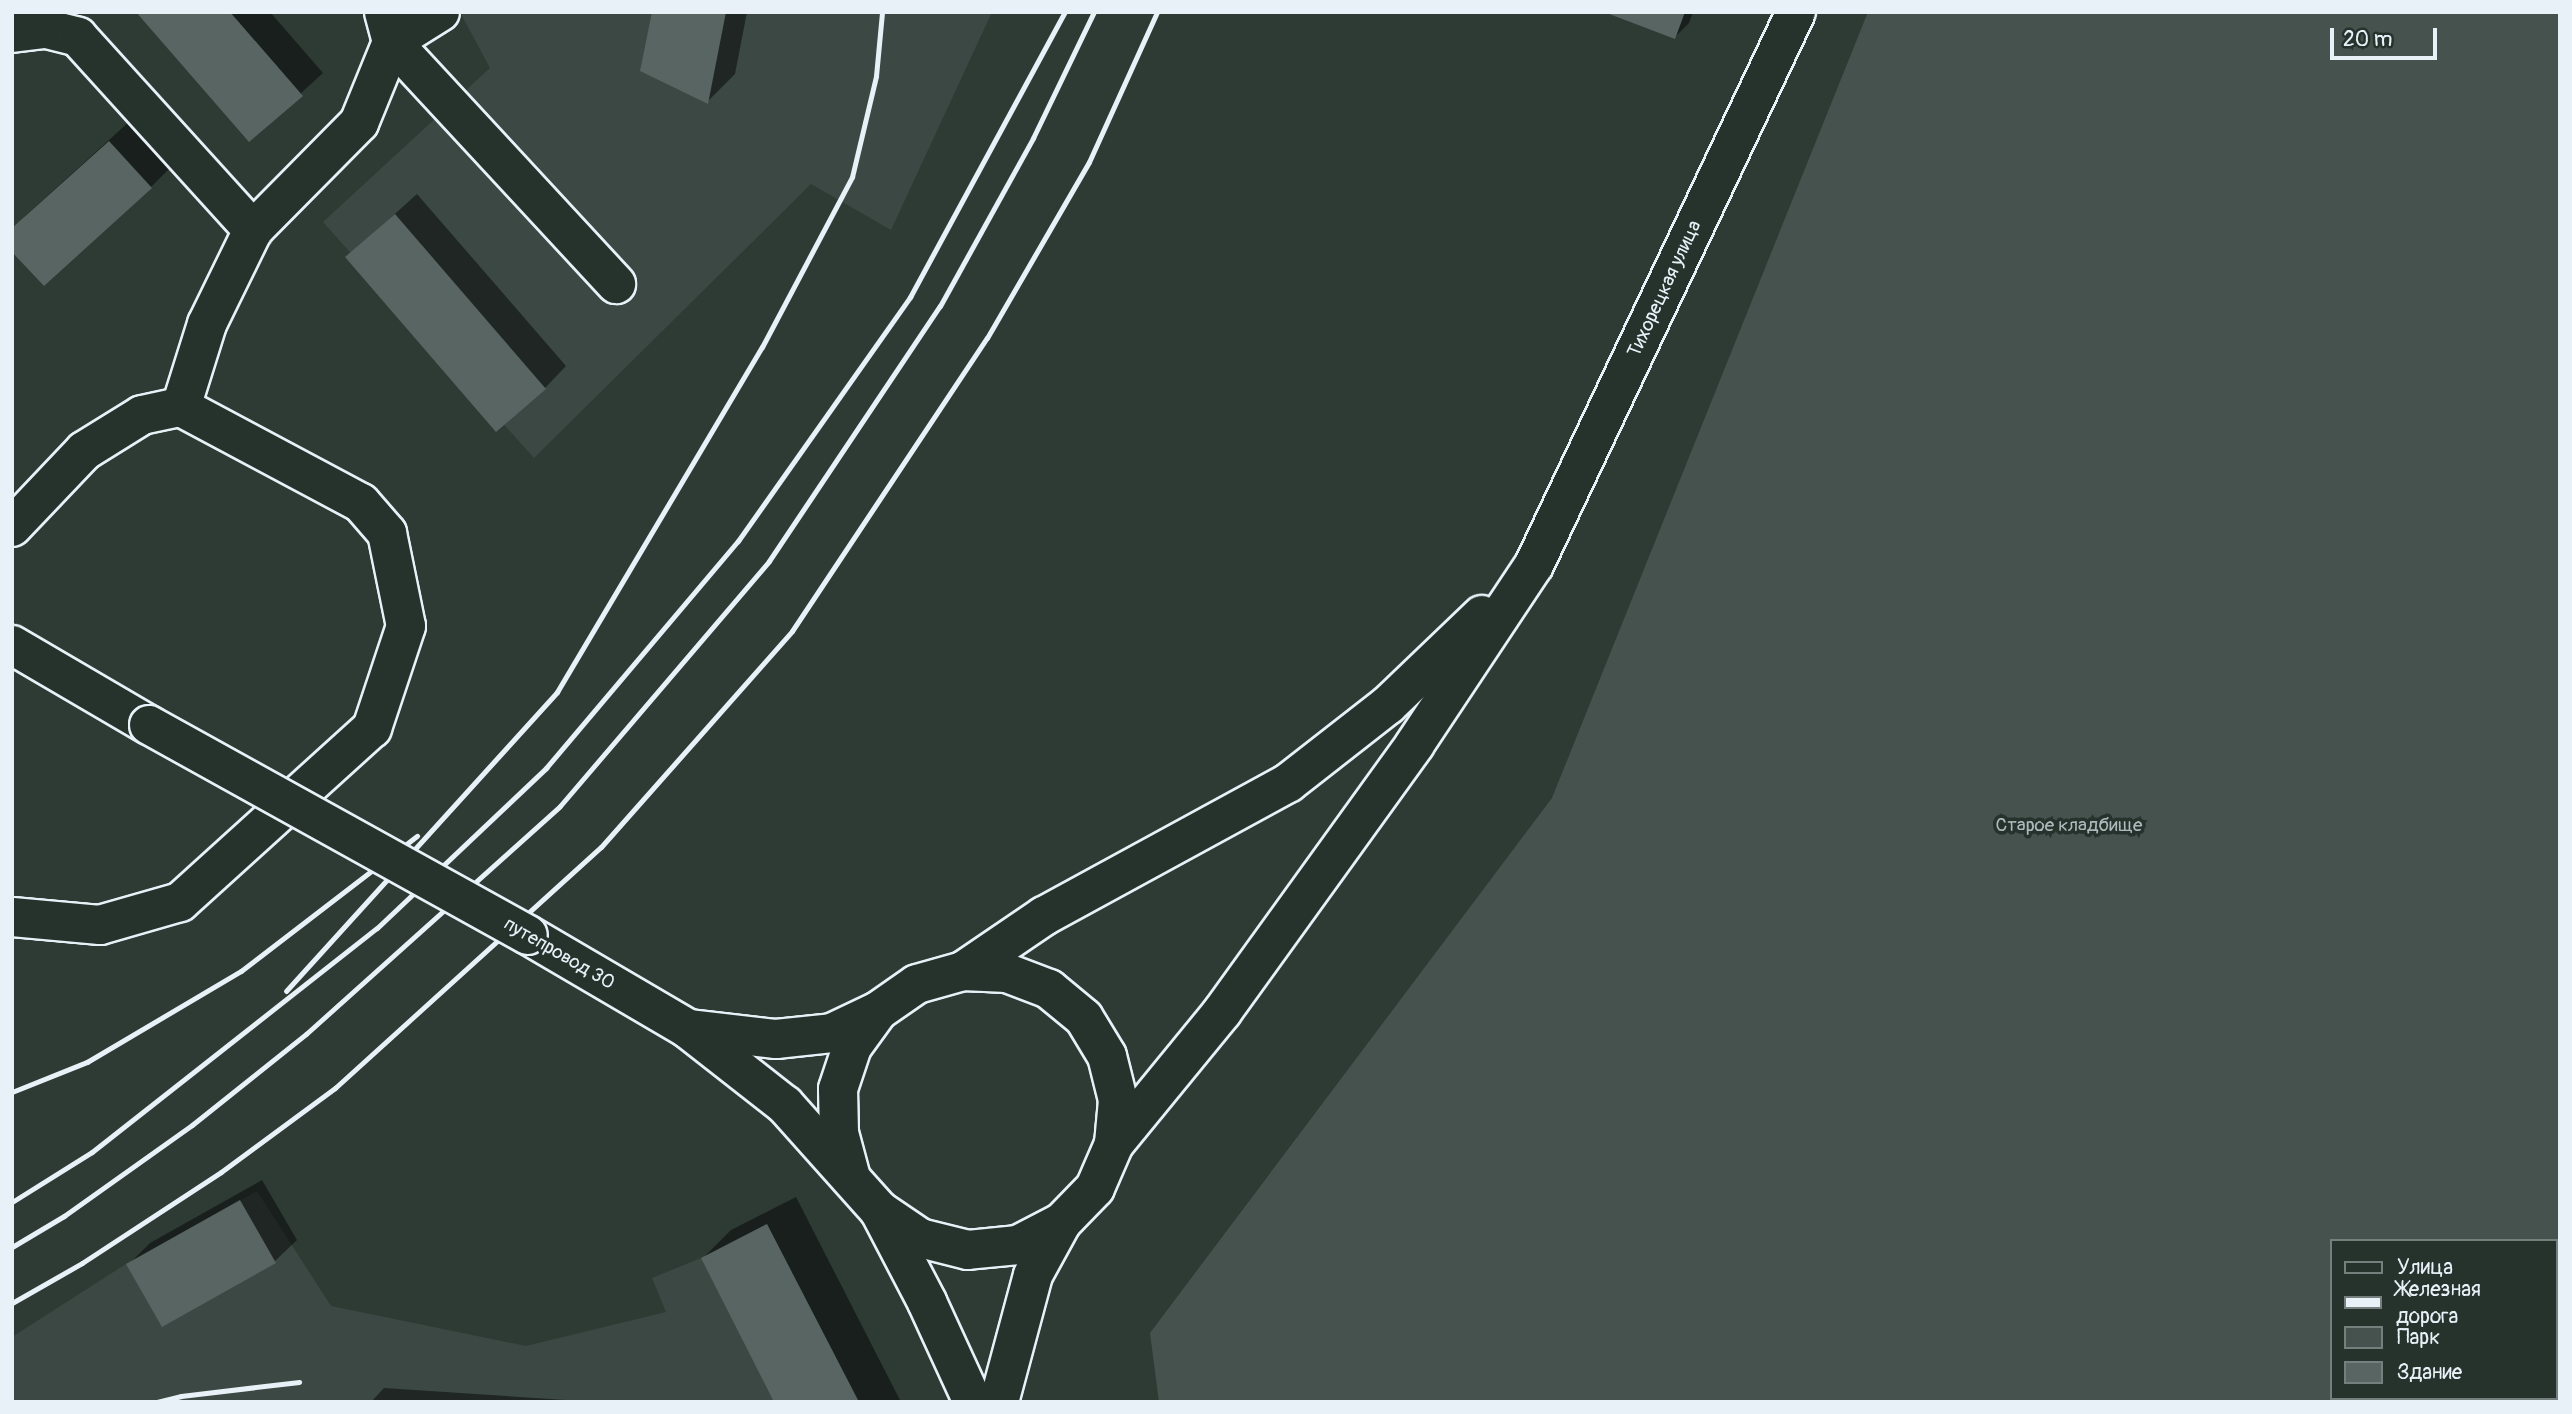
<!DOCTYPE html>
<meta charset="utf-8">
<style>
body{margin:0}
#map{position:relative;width:2572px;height:1414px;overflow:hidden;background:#2e3b35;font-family:Pangolin,sans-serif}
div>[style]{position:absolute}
.built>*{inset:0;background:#3b4843}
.green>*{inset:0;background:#45524e}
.shadow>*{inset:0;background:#0007}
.building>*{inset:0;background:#596563}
.roads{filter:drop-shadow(2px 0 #e8f1f8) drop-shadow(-2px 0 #e8f1f8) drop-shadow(0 2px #e8f1f8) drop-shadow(0 -2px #e8f1f8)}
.minor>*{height:38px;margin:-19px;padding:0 19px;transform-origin:19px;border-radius:19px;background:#26332d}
.major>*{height:38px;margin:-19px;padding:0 19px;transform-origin:19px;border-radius:19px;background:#26332d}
.rail>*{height:5px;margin:-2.5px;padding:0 2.5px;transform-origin:2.5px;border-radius:2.5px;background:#e8f1f8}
.bridges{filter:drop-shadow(2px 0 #e8f1f8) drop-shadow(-2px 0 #e8f1f8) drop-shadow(0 2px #e8f1f8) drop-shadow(0 -2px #e8f1f8)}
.major-bridge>*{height:38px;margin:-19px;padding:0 19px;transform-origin:19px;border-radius:19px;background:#26332d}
span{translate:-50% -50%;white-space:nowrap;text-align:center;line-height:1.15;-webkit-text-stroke:7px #26332d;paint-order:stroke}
.street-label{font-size:19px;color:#e8f1f8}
.park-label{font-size:19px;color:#afb9bc}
.frame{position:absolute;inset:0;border:14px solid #e8f1f8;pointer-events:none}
.legend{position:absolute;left:2330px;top:1239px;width:228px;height:161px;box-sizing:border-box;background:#26332d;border:2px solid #747f7e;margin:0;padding:9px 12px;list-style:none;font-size:21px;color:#e8f1f8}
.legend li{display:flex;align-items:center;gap:14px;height:35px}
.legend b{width:35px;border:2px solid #747f7e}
.scale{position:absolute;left:2330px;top:28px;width:107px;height:32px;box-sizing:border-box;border:4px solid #e8f1f8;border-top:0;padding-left:9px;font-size:21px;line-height:24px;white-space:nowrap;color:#e8f1f8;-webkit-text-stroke:5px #26332d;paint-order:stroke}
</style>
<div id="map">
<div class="built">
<div style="clip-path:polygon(460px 12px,992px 12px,891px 230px,811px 184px,534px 458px,323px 222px,490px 68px)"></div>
<div style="clip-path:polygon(257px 1191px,331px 1306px,526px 1346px,666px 1312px,652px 1278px,701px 1258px,767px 1224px,859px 1402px,12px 1402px,12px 1337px,126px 1264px)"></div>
</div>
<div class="green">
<div style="clip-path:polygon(evenodd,1868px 12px,2560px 12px,2560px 1402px,1159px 1402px,1150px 1333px,1552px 798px,1868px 12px,2332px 1241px,2556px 1241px,2556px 1398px,2332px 1398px,2332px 1241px)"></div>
</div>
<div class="shadow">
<div style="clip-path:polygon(138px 12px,270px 12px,323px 73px,250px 140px)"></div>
<div style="clip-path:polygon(653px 12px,747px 12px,735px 74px,707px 102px)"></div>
<div style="clip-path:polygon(1608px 12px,1693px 12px,1689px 23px,1675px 37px)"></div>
<div style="clip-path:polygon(131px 120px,172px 166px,151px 187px,24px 217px)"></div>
<div style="clip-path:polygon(417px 194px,566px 366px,545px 388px,347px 257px)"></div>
<div style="clip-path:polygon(262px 1180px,297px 1240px,275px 1261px,163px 1324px,129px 1264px,150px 1243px)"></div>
<div style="clip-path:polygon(796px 1197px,901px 1402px,776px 1402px,703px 1258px,731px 1230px)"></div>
<div style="clip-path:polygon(384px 1388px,597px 1402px,371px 1402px)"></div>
</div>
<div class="building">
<div style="clip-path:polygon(136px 12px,230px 12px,303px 96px,249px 142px)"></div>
<div style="clip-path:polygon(652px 12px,726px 12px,708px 104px,640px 71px)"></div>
<div style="clip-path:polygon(1604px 12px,1685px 12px,1675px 39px)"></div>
<div style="clip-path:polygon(109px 141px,152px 188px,44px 286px,12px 252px,12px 228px)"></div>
<div style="clip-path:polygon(395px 214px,546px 389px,496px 432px,345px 257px)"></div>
<div style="clip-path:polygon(240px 1200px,276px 1263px,162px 1327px,126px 1264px)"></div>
<div style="clip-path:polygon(767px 1224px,859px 1402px,774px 1402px,701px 1258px)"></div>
</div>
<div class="roads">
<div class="minor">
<div style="left:440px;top:12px;width:57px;rotate:148deg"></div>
<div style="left:392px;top:42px;width:330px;rotate:47.2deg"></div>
<div style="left:12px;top:33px;width:35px;rotate:-7deg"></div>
<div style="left:47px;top:29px;width:32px;rotate:14deg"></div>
<div style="left:78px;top:37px;width:261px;rotate:47.8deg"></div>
<div style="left:181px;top:407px;width:87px;rotate:-72.6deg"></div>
<div style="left:207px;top:324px;width:105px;rotate:-63.9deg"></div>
<div style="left:253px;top:230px;width:151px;rotate:-45.3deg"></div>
<div style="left:359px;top:123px;width:87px;rotate:-67.8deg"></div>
<div style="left:392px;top:42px;width:31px;rotate:-105deg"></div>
<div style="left:12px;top:527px;width:105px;rotate:-46.5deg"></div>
<div style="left:84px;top:451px;width:68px;rotate:-31.8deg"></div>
<div style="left:142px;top:415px;width:40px;rotate:-12deg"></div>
<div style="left:181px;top:407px;width:204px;rotate:28.1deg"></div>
<div style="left:361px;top:503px;width:40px;rotate:49deg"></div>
<div style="left:387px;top:533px;width:95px;rotate:78.5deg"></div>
<div style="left:406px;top:626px;width:108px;rotate:108.4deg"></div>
<div style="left:372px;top:728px;width:259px;rotate:137.8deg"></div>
<div style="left:180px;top:902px;width:83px;rotate:164deg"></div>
<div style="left:100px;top:925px;width:88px;rotate:-174.8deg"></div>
<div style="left:963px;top:971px;width:98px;rotate:-34.2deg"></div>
<div style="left:1044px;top:916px;width:278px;rotate:-28.6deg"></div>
<div style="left:1288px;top:783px;width:127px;rotate:-38deg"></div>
<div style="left:1388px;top:705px;width:130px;rotate:-43.8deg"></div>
<div style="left:688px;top:1029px;width:89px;rotate:6.5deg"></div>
<div style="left:776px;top:1039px;width:56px;rotate:-6.1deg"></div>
<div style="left:832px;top:1033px;width:49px;rotate:-25.5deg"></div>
<div style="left:1114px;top:1144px;width:171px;rotate:-50.7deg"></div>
<div style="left:1222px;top:1012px;width:330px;rotate:-54.2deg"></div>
<div style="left:1415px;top:744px;width:215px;rotate:-56.4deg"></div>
<div style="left:1534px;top:565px;width:612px;rotate:-64.65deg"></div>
<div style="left:851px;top:1178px;width:47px;rotate:-104.9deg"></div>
<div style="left:839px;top:1133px;width:44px;rotate:-91.3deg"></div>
<div style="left:838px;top:1089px;width:44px;rotate:-71.6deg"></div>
<div style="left:852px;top:1047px;width:44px;rotate:-54.2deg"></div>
<div style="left:878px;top:1011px;width:47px;rotate:-34.7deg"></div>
<div style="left:917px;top:984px;width:48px;rotate:-15.8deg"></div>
<div style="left:963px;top:971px;width:44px;rotate:2.6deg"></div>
<div style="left:1007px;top:973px;width:45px;rotate:20.9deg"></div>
<div style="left:1049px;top:989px;width:45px;rotate:39.6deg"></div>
<div style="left:1084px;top:1018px;width:44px;rotate:58.8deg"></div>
<div style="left:1107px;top:1056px;width:45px;rotate:76deg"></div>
<div style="left:1118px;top:1100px;width:44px;rotate:95.2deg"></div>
<div style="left:1114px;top:1144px;width:48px;rotate:113.4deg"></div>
<div style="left:1095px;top:1188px;width:47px;rotate:134.1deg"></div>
<div style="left:1062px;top:1222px;width:50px;rotate:152.4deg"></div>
<div style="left:1018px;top:1245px;width:50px;rotate:174.3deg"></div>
<div style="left:968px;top:1250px;width:49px;rotate:-166deg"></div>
<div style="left:920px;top:1238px;width:50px;rotate:-145.7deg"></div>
<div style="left:999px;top:1402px;width:131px;rotate:-75deg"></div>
<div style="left:1033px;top:1275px;width:60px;rotate:-61.3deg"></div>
</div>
<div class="major">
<div style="left:12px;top:645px;width:159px;rotate:30.3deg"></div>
<div style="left:528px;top:935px;width:186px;rotate:30.4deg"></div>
<div style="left:688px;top:1029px;width:123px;rotate:38.1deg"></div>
<div style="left:785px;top:1105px;width:141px;rotate:48.2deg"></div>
<div style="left:879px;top:1210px;width:104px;rotate:62.4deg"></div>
<div style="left:927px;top:1302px;width:110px;rotate:65.3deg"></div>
</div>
</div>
<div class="rail">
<div style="left:286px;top:991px;width:404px;rotate:-47.8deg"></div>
<div style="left:557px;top:692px;width:401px;rotate:-59.3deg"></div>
<div style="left:762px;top:347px;width:192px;rotate:-62.1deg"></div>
<div style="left:852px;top:177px;width:104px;rotate:-76.6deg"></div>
<div style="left:876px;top:76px;width:64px;rotate:-84.6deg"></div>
<div style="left:12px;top:1092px;width:81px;rotate:-21.8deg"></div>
<div style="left:87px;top:1062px;width:179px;rotate:-30.6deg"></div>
<div style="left:241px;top:971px;width:222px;rotate:-37.5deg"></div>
<div style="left:12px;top:1202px;width:94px;rotate:-32deg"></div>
<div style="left:92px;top:1152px;width:362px;rotate:-38.2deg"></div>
<div style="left:377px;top:928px;width:233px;rotate:-43.4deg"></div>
<div style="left:546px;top:768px;width:297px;rotate:-49.8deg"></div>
<div style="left:738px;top:541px;width:299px;rotate:-54.8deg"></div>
<div style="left:910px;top:297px;width:324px;rotate:-61.5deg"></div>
<div style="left:12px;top:1247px;width:61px;rotate:-30.8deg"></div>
<div style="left:64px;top:1216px;width:157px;rotate:-35.4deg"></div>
<div style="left:192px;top:1125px;width:146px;rotate:-38.6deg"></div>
<div style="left:306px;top:1034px;width:341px;rotate:-41.9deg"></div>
<div style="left:560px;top:806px;width:322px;rotate:-49.5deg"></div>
<div style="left:769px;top:561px;width:307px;rotate:-56.2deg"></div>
<div style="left:940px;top:306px;width:192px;rotate:-61deg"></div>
<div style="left:1033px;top:138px;width:140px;rotate:-64.2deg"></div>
<div style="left:12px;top:1303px;width:81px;rotate:-29.7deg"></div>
<div style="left:82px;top:1263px;width:166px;rotate:-33.2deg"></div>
<div style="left:221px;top:1172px;width:142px;rotate:-36.4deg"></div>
<div style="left:335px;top:1088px;width:359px;rotate:-42.2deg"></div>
<div style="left:601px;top:847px;width:288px;rotate:-48.5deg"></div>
<div style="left:792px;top:631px;width:352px;rotate:-56.4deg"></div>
<div style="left:987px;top:338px;width:203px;rotate:-59.9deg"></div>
<div style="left:1089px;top:162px;width:165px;rotate:-65.6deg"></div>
<div style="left:157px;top:1402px;width:25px;rotate:-14deg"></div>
<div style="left:181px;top:1396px;width:119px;rotate:-6.8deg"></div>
</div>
<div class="bridges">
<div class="major-bridge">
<div style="left:149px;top:725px;width:433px;rotate:29deg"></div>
</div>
</div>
<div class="street-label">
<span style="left:1665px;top:289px;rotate:-65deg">Тихорецкая улица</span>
<span style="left:559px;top:954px;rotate:30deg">путепровод 30</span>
</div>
<div class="park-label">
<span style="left:2069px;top:826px">Старое кладбище</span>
</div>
<div class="frame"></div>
<ul class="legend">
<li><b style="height:9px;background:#26332d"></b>Улица</li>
<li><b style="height:9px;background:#e8f1f8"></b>Железная дорога</li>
<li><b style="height:19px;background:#45524e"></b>Парк</li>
<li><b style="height:19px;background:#596563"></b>Здание</li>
</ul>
<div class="scale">20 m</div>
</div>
